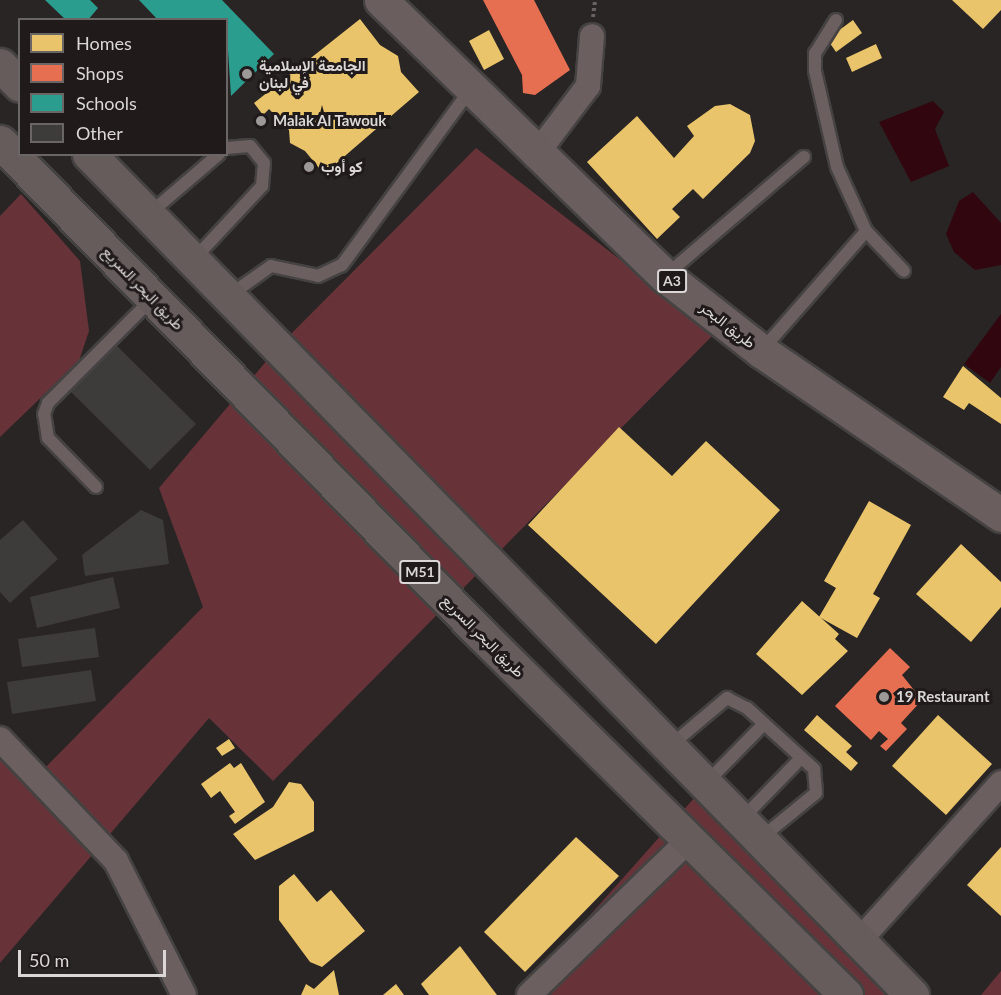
<!DOCTYPE html>
<meta charset="utf-8">
<style>
body{margin:0}
#map{position:relative;width:1001px;height:995px;overflow:hidden;background:#292525;font-family:Lato,Vazirmatn,sans-serif}
div>[style]{position:absolute}
.green>*{inset:0;background:#673339}
.water>*{inset:0;background:#31060e}
.homes>*{inset:0;background:#e9c46a}
.shops>*{inset:0;background:#e76f51}
.schools>*{inset:0;background:#2a9d8f}
.building>*{inset:0;background:#3e3b3b}
.path>*{height:4px;margin-top:-2px;transform-origin:0;background:repeating-linear-gradient(90deg,#6a6162 0 3px,transparent 0 6px)}
.roads{filter:drop-shadow(2px 0 #454242) drop-shadow(-2px 0 #454242) drop-shadow(0 2px #454242) drop-shadow(0 -2px #454242)}
.service>*{height:12px;margin:-6px;padding:0 6px;transform-origin:6px;border-radius:6px;background:#6c5f60}
.minor>*{height:24px;margin:-12px;padding:0 12px;transform-origin:12px;border-radius:12px;background:#6c5f60}
.trunk>*{height:33px;margin:-16.5px;padding:0 16.5px;transform-origin:16.5px;border-radius:16.5px;background:#6a5e5e}
.motorway>*{height:33px;margin:-16.5px;padding:0 16.5px;transform-origin:16.5px;border-radius:16.5px;background:#675c5c}
.dots>*{width:16px;height:16px;translate:-50% -50%;box-sizing:border-box;border:3px solid #201a1b;border-radius:50%}
span{translate:-50% -50%;white-space:nowrap;text-align:center;line-height:1.15;-webkit-text-stroke:6px #201a1b;paint-order:stroke}
.shield-label span{padding:2px 4px;background:#201a1b;border:2px solid;border-radius:4px;-webkit-text-stroke-width:0}
.shield-label{font-size:14px;color:#dbd7d7;font-weight:700}
.poi-label{font-size:15px;color:#dbd7d7;font-weight:700}
.left{translate:0 -50%;text-align:left}
.street-label{font-size:15px;color:#dbd7d7}
.legend{position:absolute;left:18px;top:18px;width:210px;height:138px;box-sizing:border-box;background:#201a1b;border:2px solid #6b6666;margin:0;padding:8px 10px;list-style:none;font-size:18px;color:#dbd7d7}
.legend li{display:flex;align-items:center;gap:12px;height:30px}
.legend b{width:30px;border:2px solid #6b6666}
.scale{position:absolute;left:18px;top:950px;width:148px;height:27px;box-sizing:border-box;border:3px solid #dbd7d7;border-top:0;padding-left:8px;font-size:18px;line-height:21px;white-space:nowrap;color:#dbd7d7;-webkit-text-stroke:4px #201a1b;paint-order:stroke}
</style>
<div id="map">
<div class="green">
<div style="clip-path:polygon(476px 148px,715px 333px,273px 781px,209px 718px,0 963px,0 749px,42px 771px,203px 607px,159px 488px,280px 345px)"></div>
<div style="clip-path:polygon(21px 194px,80px 261px,89px 331px,79px 361px,0 437px,0 216px)"></div>
<div style="clip-path:polygon(703px 788px,918px 995px,519px 995px)"></div>
<div style="clip-path:polygon(1001px 971px,1001px 995px,981px 995px)"></div>
</div>
<div class="water">
<div style="clip-path:polygon(933px 101px,944px 112px,935px 129px,949px 166px,911px 182px,879px 122px)"></div>
<div style="clip-path:polygon(973px 192px,1001px 223px,1001px 265px,975px 270px,954px 252px,946px 234px,959px 201px)"></div>
<div style="clip-path:polygon(1001px 314px,1001px 367px,990px 383px,964px 364px)"></div>
</div>
<div class="homes">
<div style="clip-path:polygon(952px 0,1001px 0,1001px 10px,983px 29px)"></div>
<div style="clip-path:polygon(360px 19px,380px 45px,398px 56px,401px 72px,419px 92px,324px 174px,305px 151px,290px 143px,289px 130px,269px 109px,263px 115px,254px 103px)"></div>
<div style="clip-path:polygon(853px 20px,862px 33px,836px 52px,827px 39px)"></div>
<div style="clip-path:polygon(489px 30px,504px 59px,484px 70px,469px 41px)"></div>
<div style="clip-path:polygon(876px 44px,882px 58px,852px 72px,846px 58px)"></div>
<div style="clip-path:polygon(730px 104px,750px 115px,755px 141px,750px 153px,703px 199px,693px 189px,672px 209px,680px 217px,657px 239px,587px 162px,637px 116px,674px 158px,694px 136px,687px 126px,715px 106px)"></div>
<div style="clip-path:polygon(963px 366px,1001px 398px,1001px 424px,969px 403px,964px 410px,943px 397px)"></div>
<div style="clip-path:polygon(619px 427px,672px 476px,706px 441px,780px 510px,656px 644px,528px 525px)"></div>
<div style="clip-path:polygon(869px 501px,911px 525px,873px 594px,880px 598px,857px 638px,819px 617px,836px 588px,824px 581px)"></div>
<div style="clip-path:polygon(961px 544px,1001px 582px,1001px 607px,971px 642px,916px 594px)"></div>
<div style="clip-path:polygon(802px 601px,839px 634px,835px 639px,848px 651px,802px 695px,756px 654px)"></div>
<div style="clip-path:polygon(817px 715px,852px 746px,846px 752px,858px 763px,851px 771px,804px 730px)"></div>
<div style="clip-path:polygon(938px 715px,992px 764px,946px 815px,892px 766px)"></div>
<div style="clip-path:polygon(229px 739px,235px 748px,222px 756px,216px 748px)"></div>
<div style="clip-path:polygon(230px 763px,234px 768px,241px 763px,265px 802px,235px 824px,229px 816px,235px 812px,220px 791px,211px 798px,201px 784px)"></div>
<div style="clip-path:polygon(289px 782px,301px 784px,314px 802px,314px 831px,255px 860px,233px 834px,273px 807px)"></div>
<div style="clip-path:polygon(576px 837px,619px 876px,525px 972px,484px 932px)"></div>
<div style="clip-path:polygon(1001px 847px,1001px 916px,967px 885px)"></div>
<div style="clip-path:polygon(294px 874px,317px 902px,331px 890px,365px 931px,322px 967px,310px 962px,279px 920px,279px 886px)"></div>
<div style="clip-path:polygon(460px 946px,497px 995px,429px 995px,421px 984px)"></div>
<div style="clip-path:polygon(334px 970px,339px 995px,301px 995px,306px 984px,314px 989px)"></div>
<div style="clip-path:polygon(396px 984px,404px 995px,383px 995px)"></div>
</div>
<div class="shops">
<div style="clip-path:polygon(483px 0,534px 0,570px 70px,535px 95px,523px 93px,522px 75px)"></div>
<div style="clip-path:polygon(890px 648px,910px 667px,902px 675px,922px 700px,901px 723px,907px 729px,886px 751px,880px 746px,888px 739px,879px 731px,871px 740px,835px 706px)"></div>
</div>
<div class="schools">
<div style="clip-path:polygon(45px 0,90px 0,98px 8px,88px 20px,66px 20px)"></div>
<div style="clip-path:polygon(139px 0,222px 0,274px 54px,231px 96px,226px 20px,158px 20px)"></div>
</div>
<div class="building">
<div style="clip-path:polygon(116px 345px,196px 424px,150px 470px,70px 391px)"></div>
<div style="clip-path:polygon(141px 510px,163px 520px,169px 564px,85px 576px,82px 555px)"></div>
<div style="clip-path:polygon(23px 520px,58px 559px,10px 603px,0 592px,0 540px)"></div>
<div style="clip-path:polygon(113px 577px,120px 608px,37px 628px,30px 597px)"></div>
<div style="clip-path:polygon(95px 628px,99px 657px,22px 667px,18px 639px)"></div>
<div style="clip-path:polygon(91px 670px,96px 701px,12px 714px,7px 682px)"></div>
</div>
<div class="path">
<div style="left:593px;top:17px;width:17px;rotate:-83deg"></div>
</div>
<div class="roads">
<div class="service">
<div style="left:836px;top:20px;width:39px;rotate:122deg"></div>
<div style="left:815px;top:53px;width:18px;rotate:90deg"></div>
<div style="left:815px;top:71px;width:98px;rotate:77.1deg"></div>
<div style="left:837px;top:167px;width:70px;rotate:65.6deg"></div>
<div style="left:866px;top:231px;width:55px;rotate:46.5deg"></div>
<div style="left:149px;top:214px;width:92px;rotate:-40.6deg"></div>
<div style="left:194px;top:259px;width:100px;rotate:-47deg"></div>
<div style="left:262px;top:186px;width:23px;rotate:-85deg"></div>
<div style="left:264px;top:163px;width:22px;rotate:-129deg"></div>
<div style="left:250px;top:146px;width:24px;rotate:175deg"></div>
<div style="left:665px;top:276px;width:183px;rotate:-40.6deg"></div>
<div style="left:230px;top:295px;width:50px;rotate:-35.3deg"></div>
<div style="left:271px;top:266px;width:48px;rotate:12deg"></div>
<div style="left:318px;top:276px;width:26px;rotate:-25deg"></div>
<div style="left:342px;top:265px;width:217px;rotate:-53.8deg"></div>
<div style="left:762px;top:350px;width:158px;rotate:-48.8deg"></div>
<div style="left:96px;top:487px;width:69px;rotate:-134.4deg"></div>
<div style="left:48px;top:438px;width:24px;rotate:-99deg"></div>
<div style="left:44px;top:414px;width:12px;rotate:-70deg"></div>
<div style="left:48px;top:403px;width:147px;rotate:-45deg"></div>
<div style="left:670px;top:746px;width:75px;rotate:-40.1deg"></div>
<div style="left:727px;top:698px;width:22px;rotate:27deg"></div>
<div style="left:747px;top:708px;width:91px;rotate:42.3deg"></div>
<div style="left:814px;top:769px;width:24px;rotate:85deg"></div>
<div style="left:816px;top:793px;width:72px;rotate:140.6deg"></div>
<div style="left:706px;top:783px;width:83px;rotate:-45.5deg"></div>
<div style="left:741px;top:820px;width:86px;rotate:-45.9deg"></div>
</div>
<div class="minor">
<div style="left:535px;top:156px;width:88px;rotate:-52.9deg"></div>
<div style="left:588px;top:86px;width:50px;rotate:-85.4deg"></div>
<div style="left:0;top:739px;width:168px;rotate:46.4deg"></div>
<div style="left:116px;top:861px;width:150px;rotate:63.1deg"></div>
<div style="left:858px;top:942px;width:214px;rotate:-48deg"></div>
<div style="left:529px;top:995px;width:226px;rotate:-44.1deg"></div>
</div>
<div class="trunk">
<div style="left:381px;top:0;width:396px;rotate:44.2deg"></div>
<div style="left:665px;top:276px;width:122px;rotate:38deg"></div>
<div style="left:761px;top:351px;width:291px;rotate:34.3deg"></div>
</div>
<div class="motorway">
<div style="left:0;top:65px;width:28px;rotate:45deg"></div>
<div style="left:0;top:142px;width:689px;rotate:45.65deg"></div>
<div style="left:482px;top:635px;width:512px;rotate:44.68deg"></div>
<div style="left:89px;top:154px;width:1177px;rotate:45.62deg"></div>
</div>
</div>
<div class="dots">
<div style="left:247px;top:74px;background:#9d9999"></div>
<div style="left:261px;top:121px;background:#9d9999"></div>
<div style="left:309px;top:167px;background:#9d9999"></div>
<div style="left:884px;top:697px;background:#9d9999"></div>
</div>
<div class="shield-label">
<span style="left:672px;top:281px">A3</span>
<span style="left:420px;top:572px">M51</span>
</div>
<div class="poi-label">
<span class="left" style="left:259px;top:74px">الجامعة الإسلامية<br>في لبنان</span>
<span class="left" style="left:273px;top:121px">Malak Al Tawouk</span>
<span class="left" style="left:321px;top:167px">كو أوب</span>
<span class="left" style="left:896px;top:697px">19 Restaurant</span>
</div>
<div class="street-label">
<span style="left:143px;top:288px;rotate:46deg">طريق البحر السريع</span>
<span style="left:728px;top:325px;rotate:38deg">طريق البحر</span>
<span style="left:483px;top:636px;rotate:45deg">طريق البحر السريع</span>
</div>
<ul class="legend">
<li><b style="height:16px;background:#e9c46a"></b>Homes</li>
<li><b style="height:16px;background:#e76f51"></b>Shops</li>
<li><b style="height:16px;background:#2a9d8f"></b>Schools</li>
<li><b style="height:16px;background:#3e3b3b"></b>Other</li>
</ul>
<div class="scale">50 m</div>
</div>
